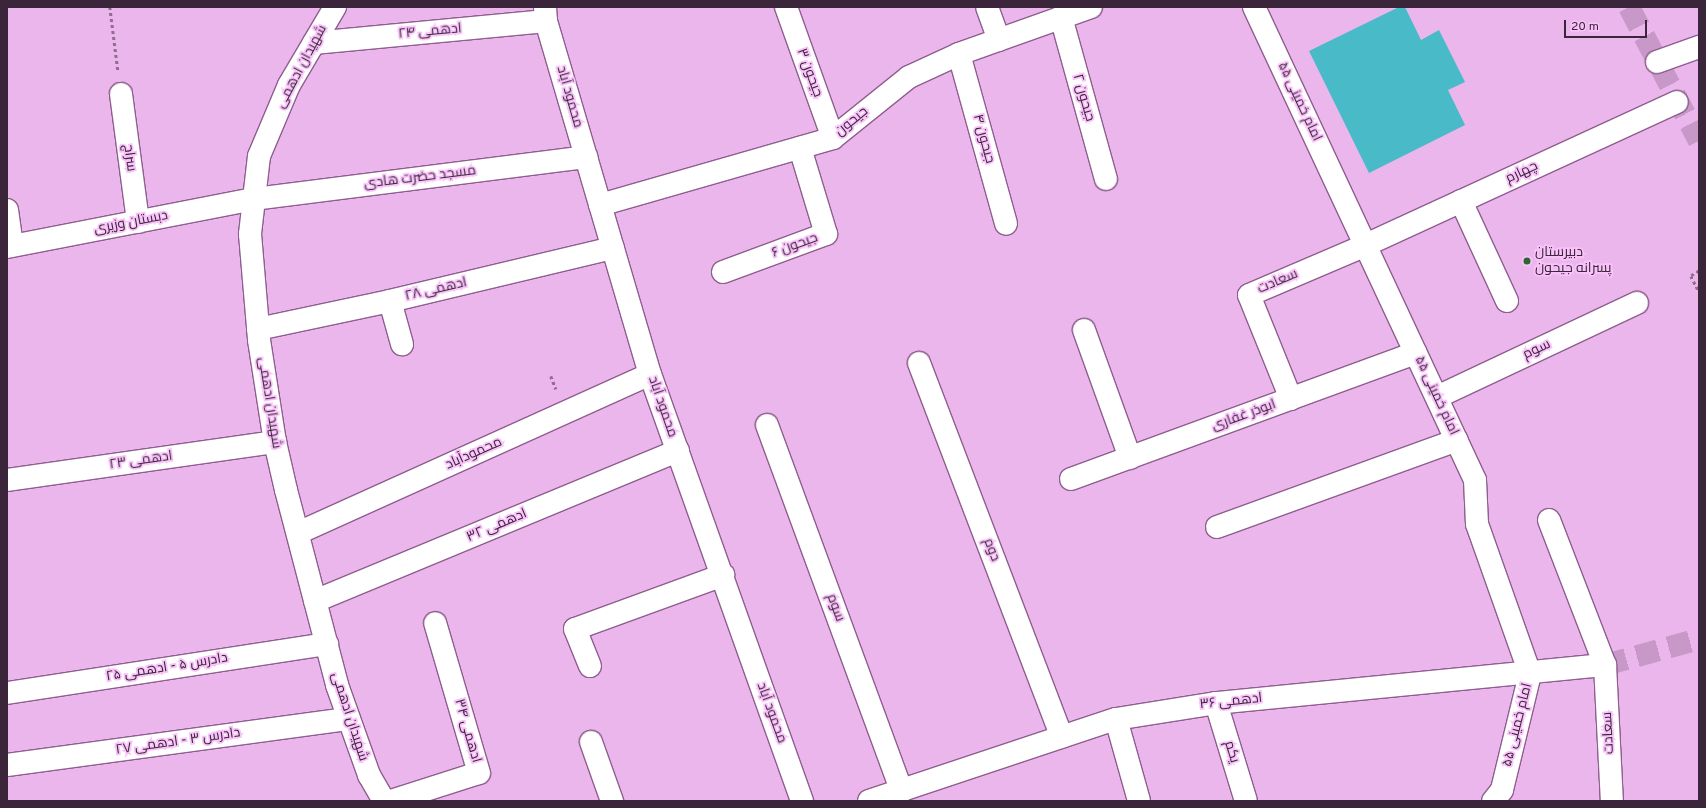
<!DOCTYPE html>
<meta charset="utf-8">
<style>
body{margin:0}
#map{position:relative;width:1706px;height:808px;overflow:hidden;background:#ebb6eb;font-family:Overpass,Cairo,sans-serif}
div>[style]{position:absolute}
.building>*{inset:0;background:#48bac8}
.minor-tunnel>*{height:22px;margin-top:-11px;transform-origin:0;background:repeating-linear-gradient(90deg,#c899c8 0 22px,transparent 0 33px)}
.path>*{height:2.5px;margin-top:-1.25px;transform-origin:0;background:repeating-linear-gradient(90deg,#916c91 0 3px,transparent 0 6px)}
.roads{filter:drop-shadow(1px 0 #8e5e8f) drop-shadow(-1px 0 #8e5e8f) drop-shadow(0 1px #8e5e8f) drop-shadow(0 -1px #8e5e8f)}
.minor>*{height:22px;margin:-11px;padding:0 11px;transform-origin:11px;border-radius:11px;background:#fff}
.dots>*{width:11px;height:11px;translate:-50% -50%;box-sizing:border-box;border:2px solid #f9c3f9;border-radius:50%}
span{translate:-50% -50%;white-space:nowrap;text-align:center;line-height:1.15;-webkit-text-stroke:3.5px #f9c3f9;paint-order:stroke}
.street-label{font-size:14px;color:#3a253a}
.poi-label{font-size:14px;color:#3a253a}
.left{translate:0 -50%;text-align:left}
.frame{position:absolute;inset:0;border:8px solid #3a253a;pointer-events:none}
.scale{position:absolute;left:1564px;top:20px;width:83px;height:18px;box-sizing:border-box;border:2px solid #3a253a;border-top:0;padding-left:5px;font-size:12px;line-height:14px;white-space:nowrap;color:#3a253a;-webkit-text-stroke:3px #f9c3f9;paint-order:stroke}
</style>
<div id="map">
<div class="building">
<div style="clip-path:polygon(1399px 7px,1405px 7px,1421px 40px,1439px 30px,1465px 82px,1448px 90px,1465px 125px,1369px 173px,1309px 51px)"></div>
</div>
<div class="minor-tunnel">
<div style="left:1629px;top:7px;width:151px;rotate:62.4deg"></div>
<div style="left:1605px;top:665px;width:98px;rotate:-15.5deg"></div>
</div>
<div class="path">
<div style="left:110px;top:7px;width:64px;rotate:82.8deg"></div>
<div style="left:1699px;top:271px;width:9px;rotate:148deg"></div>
<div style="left:1691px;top:276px;width:18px;rotate:63deg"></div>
<div style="left:551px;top:376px;width:14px;rotate:69deg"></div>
</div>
<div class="roads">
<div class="minor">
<div style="left:335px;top:7px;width:91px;rotate:120.5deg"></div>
<div style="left:289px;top:85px;width:77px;rotate:112.9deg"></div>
<div style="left:259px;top:156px;width:79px;rotate:96.6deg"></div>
<div style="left:250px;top:234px;width:106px;rotate:85.1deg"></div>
<div style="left:259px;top:340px;width:103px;rotate:81.1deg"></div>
<div style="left:275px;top:442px;width:49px;rotate:77.1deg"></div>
<div style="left:286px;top:490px;width:202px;rotate:75.3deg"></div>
<div style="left:337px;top:685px;width:96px;rotate:70.4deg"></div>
<div style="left:369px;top:775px;width:30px;rotate:60deg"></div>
<div style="left:545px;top:7px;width:14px;rotate:86deg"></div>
<div style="left:546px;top:21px;width:368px;rotate:73.6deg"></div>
<div style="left:650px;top:374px;width:453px;rotate:70.4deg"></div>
<div style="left:786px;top:7px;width:139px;rotate:70.3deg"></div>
<div style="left:987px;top:7px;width:35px;rotate:70deg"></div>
<div style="left:1254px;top:7px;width:522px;rotate:64.96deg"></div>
<div style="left:1475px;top:480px;width:44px;rotate:87.4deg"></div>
<div style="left:1477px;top:524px;width:159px;rotate:70.5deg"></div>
<div style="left:1530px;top:674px;width:119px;rotate:103.6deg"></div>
<div style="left:1502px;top:790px;width:14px;rotate:129deg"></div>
<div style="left:1061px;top:17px;width:168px;rotate:74.5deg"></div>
<div style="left:314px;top:43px;width:233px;rotate:-5.4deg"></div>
<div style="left:959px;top:54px;width:176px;rotate:74.5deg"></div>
<div style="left:1657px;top:62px;width:45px;rotate:-19.7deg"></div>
<div style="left:121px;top:94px;width:129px;rotate:82.4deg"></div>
<div style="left:1461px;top:201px;width:110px;rotate:65.3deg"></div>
<div style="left:600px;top:205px;width:242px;rotate:-16deg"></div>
<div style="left:833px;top:138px;width:97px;rotate:-38.8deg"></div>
<div style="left:909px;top:77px;width:55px;rotate:-24.7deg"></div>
<div style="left:959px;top:54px;width:140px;rotate:-19.6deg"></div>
<div style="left:7px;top:210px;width:36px;rotate:82deg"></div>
<div style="left:7px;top:247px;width:252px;rotate:-11deg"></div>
<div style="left:254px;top:199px;width:335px;rotate:-7.2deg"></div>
<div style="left:723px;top:272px;width:110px;rotate:-20.3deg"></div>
<div style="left:826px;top:234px;width:90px;rotate:-106.8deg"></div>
<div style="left:390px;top:301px;width:45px;rotate:74.4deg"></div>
<div style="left:258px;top:329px;width:135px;rotate:-12deg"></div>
<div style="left:390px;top:301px;width:229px;rotate:-13.4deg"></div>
<div style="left:1084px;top:330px;width:136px;rotate:70.2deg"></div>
<div style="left:919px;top:363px;width:400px;rotate:69.1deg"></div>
<div style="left:1437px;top:397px;width:221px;rotate:-25.2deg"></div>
<div style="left:1291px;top:399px;width:112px;rotate:-112deg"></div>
<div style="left:1249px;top:295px;width:127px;rotate:-23.1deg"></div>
<div style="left:1366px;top:245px;width:342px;rotate:-24.7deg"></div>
<div style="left:767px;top:425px;width:390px;rotate:69.8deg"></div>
<div style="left:1071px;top:479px;width:367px;rotate:-20.1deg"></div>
<div style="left:7px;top:480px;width:271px;rotate:-8.1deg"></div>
<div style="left:1549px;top:520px;width:155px;rotate:68.9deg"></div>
<div style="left:1605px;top:665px;width:136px;rotate:87.1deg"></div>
<div style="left:1217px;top:527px;width:255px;rotate:-19.9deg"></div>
<div style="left:298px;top:533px;width:386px;rotate:-24.3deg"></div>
<div style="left:315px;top:601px;width:393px;rotate:-22.5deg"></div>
<div style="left:590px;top:666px;width:40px;rotate:-112deg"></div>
<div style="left:575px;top:629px;width:158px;rotate:-20deg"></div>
<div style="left:7px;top:693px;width:324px;rotate:-8.7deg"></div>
<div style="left:1216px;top:703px;width:102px;rotate:73deg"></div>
<div style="left:1116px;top:719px;width:85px;rotate:74.3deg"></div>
<div style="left:591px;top:742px;width:63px;rotate:70.4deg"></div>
<div style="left:7px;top:765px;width:345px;rotate:-7.7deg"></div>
<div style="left:391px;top:801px;width:92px;rotate:-17.7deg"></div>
<div style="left:479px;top:773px;width:156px;rotate:-106.3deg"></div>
<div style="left:869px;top:801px;width:260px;rotate:-18.4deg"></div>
<div style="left:1116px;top:719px;width:101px;rotate:-9.1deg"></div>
<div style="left:1216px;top:703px;width:391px;rotate:-5.6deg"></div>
</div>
</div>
<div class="dots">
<div style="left:1527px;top:261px;background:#286831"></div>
</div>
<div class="street-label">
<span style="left:430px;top:32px;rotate:-5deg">ادهمی ۲۴</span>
<span style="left:302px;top:67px;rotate:-62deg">شهیدان ادهمی</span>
<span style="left:809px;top:73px;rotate:70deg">جیحون ۳</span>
<span style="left:569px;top:97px;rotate:74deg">محمود آباد</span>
<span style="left:1083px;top:98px;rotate:74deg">جیحون ۲</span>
<span style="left:1299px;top:102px;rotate:65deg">امام خمینی ۵۵</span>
<span style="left:852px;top:122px;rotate:-39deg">جیحون</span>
<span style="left:983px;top:139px;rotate:75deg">جیحون ۴</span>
<span style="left:129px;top:158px;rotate:82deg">سراج</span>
<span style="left:1522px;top:173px;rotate:-25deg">چهارم</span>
<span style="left:420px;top:178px;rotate:-7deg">مسجد حضرت هادی</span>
<span style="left:131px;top:223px;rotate:-11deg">دبستان وزیری</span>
<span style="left:795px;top:246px;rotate:-20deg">جیحون ۶</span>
<span style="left:1278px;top:282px;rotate:-23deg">سعادت</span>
<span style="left:436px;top:290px;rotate:-13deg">ادهمی ۲۸</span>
<span style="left:1537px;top:350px;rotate:-25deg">سوم</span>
<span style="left:1436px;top:396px;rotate:65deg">امام خمینی ۵۵</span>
<span style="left:269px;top:403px;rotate:81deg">شهیدان ادهمی</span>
<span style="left:662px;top:407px;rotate:71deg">محمود آباد</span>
<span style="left:1244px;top:416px;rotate:-20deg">ابوذر غفاری</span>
<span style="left:474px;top:454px;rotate:-24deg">محمودآباد</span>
<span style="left:141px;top:461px;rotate:-8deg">ادهمی ۲۳</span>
<span style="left:497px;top:526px;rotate:-23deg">ادهمی ۳۲</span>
<span style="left:991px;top:550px;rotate:69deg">دوم</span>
<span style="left:835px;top:608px;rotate:70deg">سوم</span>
<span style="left:167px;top:668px;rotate:-9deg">دادرس ۵ - ادهمی ۲۵</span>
<span style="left:1231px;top:702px;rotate:-6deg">ادهمی ۳۶</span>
<span style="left:771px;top:713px;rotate:70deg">محمود آباد</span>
<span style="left:349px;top:717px;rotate:72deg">شهیدان ادهمی</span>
<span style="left:1518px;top:725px;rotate:-76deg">امام خمینی ۵۵</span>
<span style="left:467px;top:731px;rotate:74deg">ادهمی ۳۴</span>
<span style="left:1609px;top:733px;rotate:-93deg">سعادت</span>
<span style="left:178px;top:742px;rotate:-8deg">دادرس ۳ - ادهمی ۲۷</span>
<span style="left:1231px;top:752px;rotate:73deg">یکم</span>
</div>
<div class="poi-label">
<span class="left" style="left:1535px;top:261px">دبیرستان<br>پسرانه جیحون</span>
</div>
<div class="frame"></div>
<div class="scale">20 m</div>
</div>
